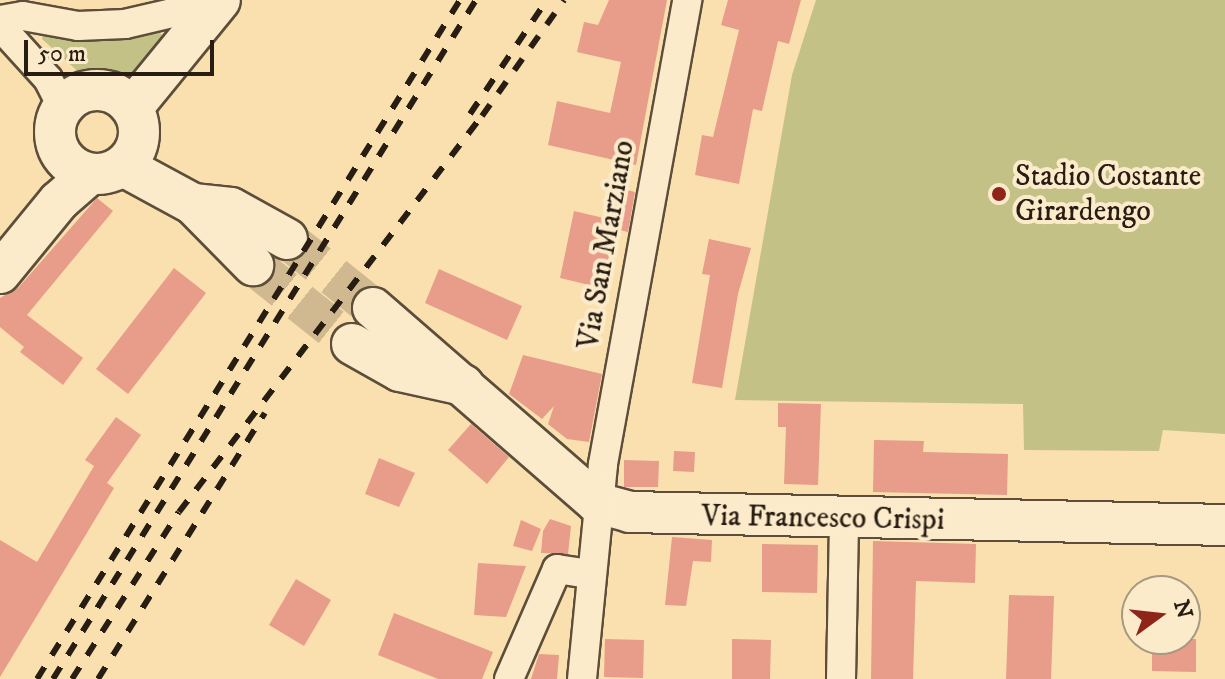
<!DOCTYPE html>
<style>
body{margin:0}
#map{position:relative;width:1225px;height:679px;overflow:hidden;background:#fae0af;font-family:"IM FELL DW Pica",serif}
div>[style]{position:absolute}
.green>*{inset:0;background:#c4c186}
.building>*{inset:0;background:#e89c8a}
.secondary-tunnel>*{height:40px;margin-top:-20px;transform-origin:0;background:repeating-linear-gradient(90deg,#d0b990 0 40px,transparent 0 60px)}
.roads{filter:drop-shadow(2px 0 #5c4e3a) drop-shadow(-2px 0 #5c4e3a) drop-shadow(0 2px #5c4e3a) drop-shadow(0 -2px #5c4e3a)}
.street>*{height:28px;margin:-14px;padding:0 14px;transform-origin:14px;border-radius:14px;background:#fcebcb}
.secondary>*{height:40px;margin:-20px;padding:0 20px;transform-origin:20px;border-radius:20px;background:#fcebcb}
.secondary>.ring{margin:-20px;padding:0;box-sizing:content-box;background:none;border:40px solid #fcebcb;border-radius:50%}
.rail>*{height:6px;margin-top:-3px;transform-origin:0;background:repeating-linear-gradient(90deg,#281d13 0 14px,transparent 0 28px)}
.dots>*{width:22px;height:22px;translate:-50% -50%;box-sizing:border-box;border:4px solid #fcebcb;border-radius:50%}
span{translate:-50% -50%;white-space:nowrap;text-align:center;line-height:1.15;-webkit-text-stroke:8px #fcebcb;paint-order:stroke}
.poi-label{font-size:30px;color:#281d13}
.left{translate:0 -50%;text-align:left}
.street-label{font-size:30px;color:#281d13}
.north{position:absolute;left:1121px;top:575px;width:80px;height:80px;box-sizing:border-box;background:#fcebcb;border:2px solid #a79981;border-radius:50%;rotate:75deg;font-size:22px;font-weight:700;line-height:32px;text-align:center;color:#281d13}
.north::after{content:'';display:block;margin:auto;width:28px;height:36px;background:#8f2418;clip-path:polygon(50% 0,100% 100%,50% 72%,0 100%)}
.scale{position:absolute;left:24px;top:40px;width:190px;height:36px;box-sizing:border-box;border:4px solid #281d13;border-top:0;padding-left:10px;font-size:24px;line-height:28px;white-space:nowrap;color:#281d13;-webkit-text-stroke:6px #fcebcb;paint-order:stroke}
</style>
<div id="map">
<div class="green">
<div style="clip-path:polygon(816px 0,1225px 0,1225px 434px,1163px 430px,1159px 451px,1024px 450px,1023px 404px,735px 400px,792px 75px)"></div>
<div style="clip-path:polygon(158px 31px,170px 43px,137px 75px,120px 79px,83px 76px,42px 39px,43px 32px,112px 39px)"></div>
</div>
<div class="building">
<div style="clip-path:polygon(609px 0,667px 0,636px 165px,548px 145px,557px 101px,610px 113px,621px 62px,577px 52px,584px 22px,598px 25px)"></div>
<div style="clip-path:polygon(728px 0,801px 0,789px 44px,778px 41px,762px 111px,753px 109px,739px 184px,695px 175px,702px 135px,713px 137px,739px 30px,721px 25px)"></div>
<div style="clip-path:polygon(615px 187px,635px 192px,628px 232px,615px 229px,602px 288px,560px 278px,574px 211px,608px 219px)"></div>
<div style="clip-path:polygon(97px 198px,113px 211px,27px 315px,83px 358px,63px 385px,20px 352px,24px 347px,0 327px,0 298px,18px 288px)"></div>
<div style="clip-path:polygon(709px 239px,751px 248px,738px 294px,722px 388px,692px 383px,710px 275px,702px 274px)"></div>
<div style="clip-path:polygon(174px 268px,206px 293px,128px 394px,96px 369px)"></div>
<div style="clip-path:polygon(439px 269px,522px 306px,507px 340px,425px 303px)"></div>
<div style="clip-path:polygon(523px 355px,602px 374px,589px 442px,567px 439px,548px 424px,554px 406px,542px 419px,509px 394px)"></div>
<div style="clip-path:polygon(778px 403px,821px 404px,818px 485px,784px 484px,786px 427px,778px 427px)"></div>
<div style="clip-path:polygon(116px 417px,141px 435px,107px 483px,114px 488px,0 677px,0 540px,37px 562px,94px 466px,85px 460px)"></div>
<div style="clip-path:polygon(471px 424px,509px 457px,487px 484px,448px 450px)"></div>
<div style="clip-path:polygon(874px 440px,924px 441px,923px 452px,1008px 454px,1007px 495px,873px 492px)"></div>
<div style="clip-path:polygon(674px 451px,695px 452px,694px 472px,673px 471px)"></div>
<div style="clip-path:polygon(379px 458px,415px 473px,399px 507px,365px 494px)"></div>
<div style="clip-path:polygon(624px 460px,659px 461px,658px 487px,624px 487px)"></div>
<div style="clip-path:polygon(550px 519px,571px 526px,568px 554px,541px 553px,543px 531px)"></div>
<div style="clip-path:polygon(521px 520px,541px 529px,532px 551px,513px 546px)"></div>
<div style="clip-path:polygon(672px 537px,712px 540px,711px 562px,693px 561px,686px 606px,665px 605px)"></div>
<div style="clip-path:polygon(873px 541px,976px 544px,975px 583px,916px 581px,913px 679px,871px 679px)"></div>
<div style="clip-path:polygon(762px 544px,818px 545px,817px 593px,762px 592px)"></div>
<div style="clip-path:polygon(478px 563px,526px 566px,506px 617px,474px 615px)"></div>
<div style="clip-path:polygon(296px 579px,331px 600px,304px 646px,269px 625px)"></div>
<div style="clip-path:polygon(1009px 595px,1054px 596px,1051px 679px,1006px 679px)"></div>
<div style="clip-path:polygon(394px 613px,493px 652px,482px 679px,438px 679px,378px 655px)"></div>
<div style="clip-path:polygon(605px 639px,644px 640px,643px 678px,604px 677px)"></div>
<div style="clip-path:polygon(732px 639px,771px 640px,770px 679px,732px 679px)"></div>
<div style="clip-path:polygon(1152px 639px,1196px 639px,1196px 672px,1152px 671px)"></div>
<div style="clip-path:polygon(539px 654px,559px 655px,557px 679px,531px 679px)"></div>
</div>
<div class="secondary-tunnel">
<div style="left:287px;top:239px;width:110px;rotate:38.7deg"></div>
<div style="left:253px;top:265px;width:127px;rotate:38.6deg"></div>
</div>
<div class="roads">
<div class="street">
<div style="left:0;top:20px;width:23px;rotate:-10deg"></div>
<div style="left:23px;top:16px;width:56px;rotate:10.3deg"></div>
<div style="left:78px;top:26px;width:47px;rotate:-2.4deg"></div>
<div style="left:125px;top:24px;width:48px;rotate:-13.2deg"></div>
<div style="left:172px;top:13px;width:27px;rotate:-28deg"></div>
<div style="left:0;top:26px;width:72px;rotate:47.8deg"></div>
<div style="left:48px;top:79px;width:31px;rotate:63deg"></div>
<div style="left:509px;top:679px;width:120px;rotate:-66.4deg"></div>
<div style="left:557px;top:569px;width:33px;rotate:9deg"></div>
<div style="left:582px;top:679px;width:216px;rotate:-84.4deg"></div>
<div style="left:603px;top:464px;width:472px;rotate:-79.7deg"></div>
<div style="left:841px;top:679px;width:159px;rotate:-88.9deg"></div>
</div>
<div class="secondary">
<div class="ring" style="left:55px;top:90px;width:44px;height:44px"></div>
<div style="left:132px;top:108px;width:139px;rotate:-50.8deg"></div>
<div style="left:123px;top:166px;width:80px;rotate:28.5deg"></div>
<div style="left:193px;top:204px;width:38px;rotate:6deg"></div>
<div style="left:231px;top:208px;width:64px;rotate:29deg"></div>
<div style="left:193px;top:204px;width:86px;rotate:45.5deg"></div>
<div style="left:0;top:273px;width:93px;rotate:-50.7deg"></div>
<div style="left:59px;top:201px;width:40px;rotate:-41deg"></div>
<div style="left:373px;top:308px;width:297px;rotate:41deg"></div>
<div style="left:597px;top:503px;width:34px;rotate:15deg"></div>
<div style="left:630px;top:512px;width:595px;rotate:1.25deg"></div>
<div style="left:352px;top:344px;width:55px;rotate:29.4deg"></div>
<div style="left:400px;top:371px;width:65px;rotate:12.5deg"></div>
</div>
</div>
<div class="rail">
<div style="left:470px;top:114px;width:138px;rotate:-56deg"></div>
<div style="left:37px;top:679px;width:800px;rotate:-58.08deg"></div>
<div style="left:53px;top:679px;width:800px;rotate:-58.08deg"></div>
<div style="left:72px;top:679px;width:198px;rotate:-57.4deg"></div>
<div style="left:179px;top:512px;width:499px;rotate:-52.6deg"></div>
<div style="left:482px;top:116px;width:142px;rotate:-54.7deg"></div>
<div style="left:98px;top:679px;width:314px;rotate:-57.9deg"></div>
</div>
<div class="dots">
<div style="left:999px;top:194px;background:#8f2418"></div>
</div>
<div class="poi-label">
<span class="left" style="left:1015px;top:194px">Stadio Costante<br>Girardengo</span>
</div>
<div class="street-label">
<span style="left:607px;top:245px;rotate:-80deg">Via San Marziano</span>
<span style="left:823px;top:519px;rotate:1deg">Via Francesco Crispi</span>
</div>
<div class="north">N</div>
<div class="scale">50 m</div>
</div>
